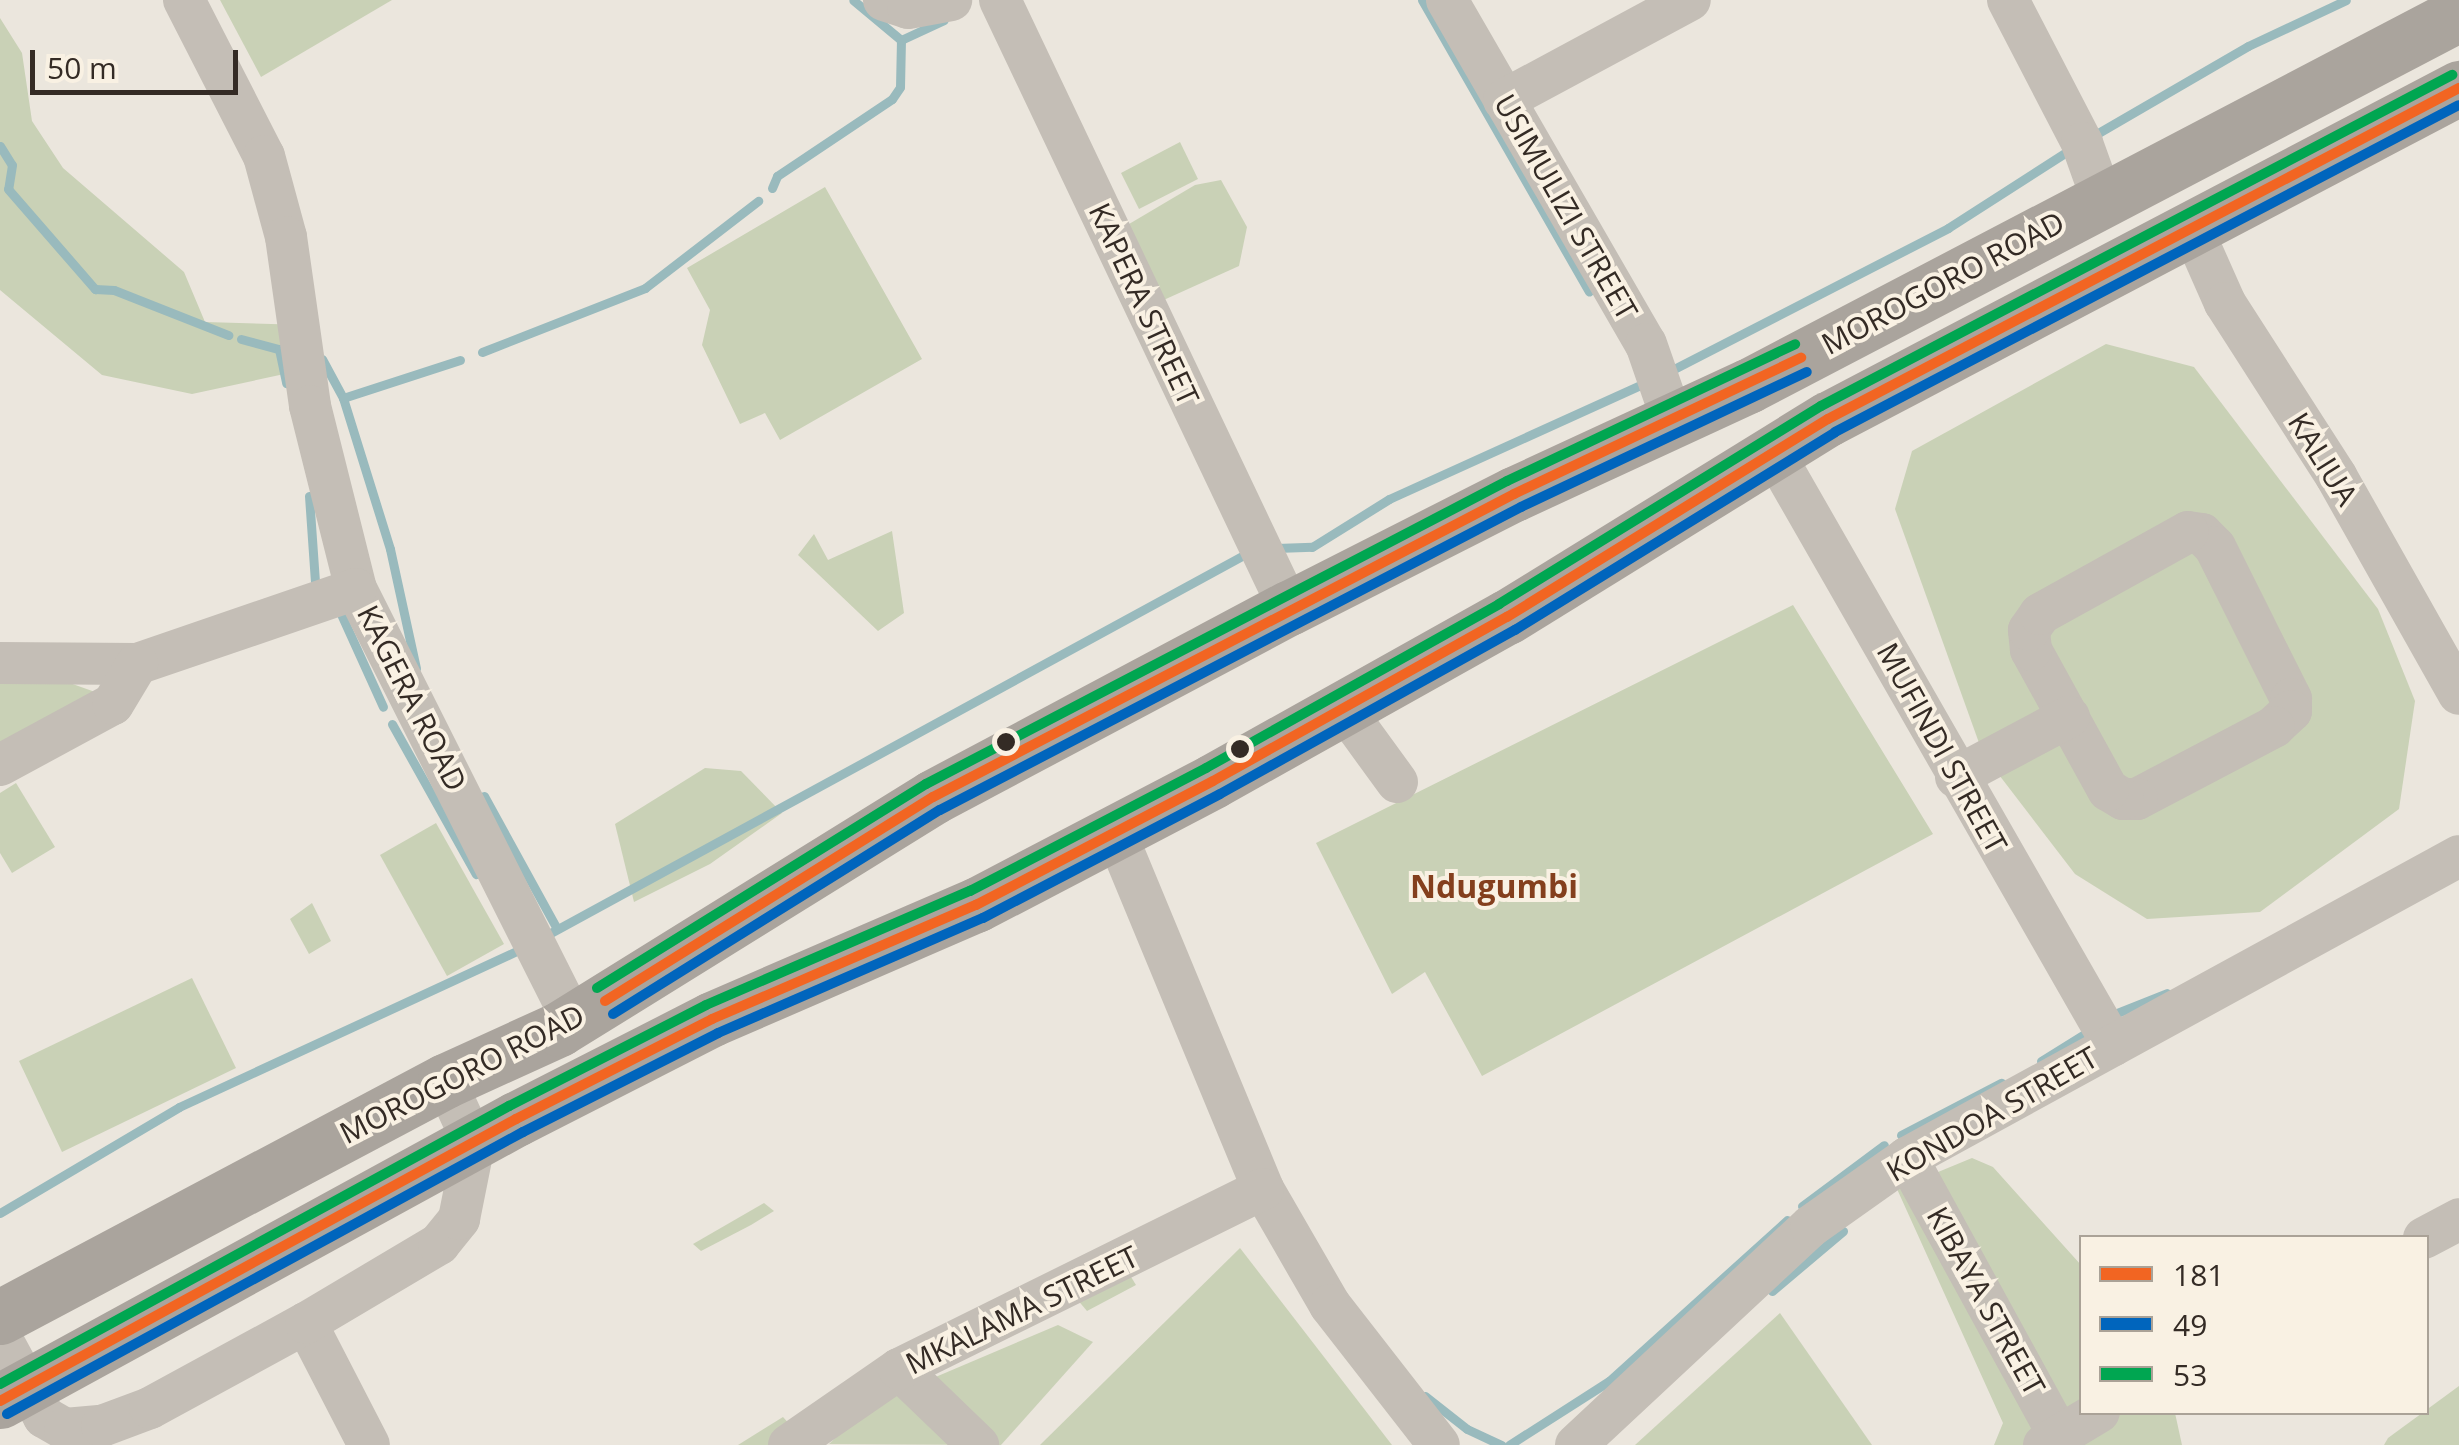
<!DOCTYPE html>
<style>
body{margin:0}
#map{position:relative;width:2459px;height:1445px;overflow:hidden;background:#ebe6dd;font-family:"Open Sans",sans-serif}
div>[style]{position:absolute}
.green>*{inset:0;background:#c9d1b6}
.stream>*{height:9px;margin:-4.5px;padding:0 4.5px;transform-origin:4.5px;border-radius:4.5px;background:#99babd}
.minor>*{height:42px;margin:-21px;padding:0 21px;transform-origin:21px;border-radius:21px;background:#c4beb6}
.highway>*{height:55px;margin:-27.5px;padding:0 27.5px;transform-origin:27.5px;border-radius:27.5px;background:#aaa49d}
.bus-1>*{height:10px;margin:-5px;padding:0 5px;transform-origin:5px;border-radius:5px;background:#f26522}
.bus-2>*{height:10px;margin:-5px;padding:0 5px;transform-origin:5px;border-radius:5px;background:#0065bd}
.bus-3>*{height:10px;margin:-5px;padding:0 5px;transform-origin:5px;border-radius:5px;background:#00a651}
.dots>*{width:28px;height:28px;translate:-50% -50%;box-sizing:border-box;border:5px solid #f9f1e3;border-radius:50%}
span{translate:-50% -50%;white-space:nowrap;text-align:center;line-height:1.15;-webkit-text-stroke:8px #f9f1e3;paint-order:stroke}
.street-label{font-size:30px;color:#342b25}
.neighbourhood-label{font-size:32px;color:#843f1d;font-weight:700}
.legend{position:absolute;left:2079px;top:1235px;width:350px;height:180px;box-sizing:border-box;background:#f9f1e3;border:2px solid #aaa297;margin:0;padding:12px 18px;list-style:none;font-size:30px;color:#342b25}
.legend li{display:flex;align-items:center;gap:20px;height:50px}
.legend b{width:50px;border:2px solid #aaa297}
.scale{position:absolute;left:30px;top:50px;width:208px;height:45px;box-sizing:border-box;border:5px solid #342b25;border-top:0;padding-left:12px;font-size:30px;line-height:35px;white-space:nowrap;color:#342b25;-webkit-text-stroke:8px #f9f1e3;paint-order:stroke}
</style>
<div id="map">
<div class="green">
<div style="clip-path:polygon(220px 0,392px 0,261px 77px)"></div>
<div style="clip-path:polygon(0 18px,22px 53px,32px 121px,63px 168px,184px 272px,205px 322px,306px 325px,289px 373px,192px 394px,102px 375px,0 290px)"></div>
<div style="clip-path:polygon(1180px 142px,1198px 179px,1139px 209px,1121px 173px)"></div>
<div style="clip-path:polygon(1221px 180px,1247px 227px,1239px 266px,1157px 303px,1124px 227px,1195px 185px)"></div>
<div style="clip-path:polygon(825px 187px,922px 359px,780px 440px,765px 413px,740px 424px,702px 345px,710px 310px,687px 268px)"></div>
<div style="clip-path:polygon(2106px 344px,2194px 367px,2378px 609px,2415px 701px,2399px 809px,2260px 912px,2147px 919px,2075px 874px,1983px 754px,1895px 509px,1912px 451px)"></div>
<div style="clip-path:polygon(892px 531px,904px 613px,878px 631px,798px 555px,814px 534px,828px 560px)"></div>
<div style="clip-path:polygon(1793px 605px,1933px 834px,1482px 1076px,1425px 972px,1392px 994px,1316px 843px)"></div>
<div style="clip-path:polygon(50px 676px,112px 698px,0 756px,0 682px)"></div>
<div style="clip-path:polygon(705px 768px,741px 771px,782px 813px,710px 864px,634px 902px,615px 824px)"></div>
<div style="clip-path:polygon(16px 783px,55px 847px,12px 873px,0 853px,0 793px)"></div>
<div style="clip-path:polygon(436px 823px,504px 944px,447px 976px,380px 855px)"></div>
<div style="clip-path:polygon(312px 903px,331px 941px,309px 954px,290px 919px)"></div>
<div style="clip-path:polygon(192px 978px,236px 1068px,62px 1152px,19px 1061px)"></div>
<div style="clip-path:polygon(1972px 1158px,1993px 1167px,2081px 1265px,2082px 1412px,2175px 1413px,2182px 1445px,1994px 1445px,2003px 1423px,1897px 1189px)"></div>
<div style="clip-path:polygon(764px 1203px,774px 1211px,751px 1225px,701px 1251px,693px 1244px)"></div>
<div style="clip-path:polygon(1240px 1248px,1392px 1445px,1040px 1445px)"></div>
<div style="clip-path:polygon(1128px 1272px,1136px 1285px,1087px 1311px,1076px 1298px)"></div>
<div style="clip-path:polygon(1780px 1313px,1872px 1445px,1635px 1445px)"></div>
<div style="clip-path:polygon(1058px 1325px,1093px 1342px,1001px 1445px,829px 1444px,872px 1404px)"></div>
<div style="clip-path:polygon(2459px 1386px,2459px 1445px,2384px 1445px,2388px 1438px)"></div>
<div style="clip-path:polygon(783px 1417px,792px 1427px,774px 1445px,738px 1445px)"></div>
</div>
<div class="stream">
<div style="left:1422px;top:0;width:336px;rotate:60.2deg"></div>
<div style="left:901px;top:40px;width:47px;rotate:-24.9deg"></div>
<div style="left:2093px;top:136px;width:179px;rotate:-30.1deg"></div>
<div style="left:2248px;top:46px;width:108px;rotate:-25.1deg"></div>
<div style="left:0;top:146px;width:22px;rotate:58deg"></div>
<div style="left:12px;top:165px;width:24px;rotate:99deg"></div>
<div style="left:8px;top:189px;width:133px;rotate:49deg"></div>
<div style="left:95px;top:289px;width:19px;rotate:3deg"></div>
<div style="left:114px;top:290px;width:123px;rotate:21.5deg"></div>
<div style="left:772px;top:188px;width:13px;rotate:-67deg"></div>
<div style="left:777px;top:176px;width:138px;rotate:-33.8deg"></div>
<div style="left:892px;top:99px;width:14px;rotate:-56deg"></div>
<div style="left:900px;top:87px;width:47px;rotate:-88.8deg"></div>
<div style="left:901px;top:40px;width:62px;rotate:-140.2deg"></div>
<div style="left:241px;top:339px;width:39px;rotate:15deg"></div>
<div style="left:279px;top:349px;width:35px;rotate:78deg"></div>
<div style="left:482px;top:352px;width:175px;rotate:-21.4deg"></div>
<div style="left:645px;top:288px;width:143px;rotate:-37.6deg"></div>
<div style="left:322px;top:359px;width:44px;rotate:61.7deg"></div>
<div style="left:343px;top:398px;width:158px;rotate:72.7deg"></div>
<div style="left:390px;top:549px;width:122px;rotate:77.7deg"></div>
<div style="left:1670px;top:371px;width:313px;rotate:-27.2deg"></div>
<div style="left:1948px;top:228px;width:146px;rotate:-32.7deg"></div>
<div style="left:343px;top:398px;width:123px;rotate:-18deg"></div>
<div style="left:309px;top:496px;width:85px;rotate:86deg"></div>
<div style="left:1276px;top:548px;width:36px;rotate:-2deg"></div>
<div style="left:1312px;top:547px;width:91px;rotate:-31.9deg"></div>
<div style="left:1389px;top:499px;width:283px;rotate:-24.4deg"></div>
<div style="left:340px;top:612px;width:104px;rotate:65.6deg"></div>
<div style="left:392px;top:724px;width:172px;rotate:60.8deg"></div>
<div style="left:484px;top:796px;width:149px;rotate:61.2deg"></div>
<div style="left:545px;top:936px;width:804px;rotate:-28.6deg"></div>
<div style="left:2112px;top:1015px;width:59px;rotate:-21.8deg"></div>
<div style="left:2041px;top:1061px;width:59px;rotate:-31.8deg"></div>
<div style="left:1901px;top:1135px;width:113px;rotate:-27.5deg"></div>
<div style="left:1802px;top:1206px;width:102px;rotate:-36.6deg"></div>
<div style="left:0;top:1213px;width:208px;rotate:-30.6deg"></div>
<div style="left:179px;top:1107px;width:379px;rotate:-24.8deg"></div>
<div style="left:1772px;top:1291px;width:93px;rotate:-40.2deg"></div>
<div style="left:1425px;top:1396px;width:53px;rotate:38.2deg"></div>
<div style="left:1467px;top:1429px;width:38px;rotate:25deg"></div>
<div style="left:1509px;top:1445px;width:119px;rotate:-32.6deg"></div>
<div style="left:1609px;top:1381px;width:240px;rotate:-42.1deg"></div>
</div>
<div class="minor">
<div style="left:184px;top:0;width:175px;rotate:62.9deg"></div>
<div style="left:264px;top:156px;width:84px;rotate:74.8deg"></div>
<div style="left:286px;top:237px;width:171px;rotate:81.9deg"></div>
<div style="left:310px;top:406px;width:189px;rotate:75.9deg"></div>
<div style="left:356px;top:589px;width:483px;rotate:63.3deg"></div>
<div style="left:884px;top:0;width:25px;rotate:18deg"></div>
<div style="left:908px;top:8px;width:44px;rotate:-10.5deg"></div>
<div style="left:1000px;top:0;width:673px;rotate:64.58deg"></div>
<div style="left:1447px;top:0;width:397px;rotate:60deg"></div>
<div style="left:1646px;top:344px;width:79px;rotate:70.9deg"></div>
<div style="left:2008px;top:0;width:161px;rotate:62.6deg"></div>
<div style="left:2082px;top:143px;width:59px;rotate:70.3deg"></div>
<div style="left:1504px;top:100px;width:211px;rotate:-28.3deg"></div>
<div style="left:2190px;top:224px;width:86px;rotate:66.1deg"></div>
<div style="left:2225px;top:303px;width:206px;rotate:57.3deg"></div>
<div style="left:2336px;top:476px;width:250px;rotate:60.6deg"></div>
<div style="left:1772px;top:450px;width:686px;rotate:60.18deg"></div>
<div style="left:2188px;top:532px;width:14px;rotate:8deg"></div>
<div style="left:2202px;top:534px;width:18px;rotate:45deg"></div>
<div style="left:2215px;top:547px;width:170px;rotate:63.4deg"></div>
<div style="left:2291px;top:699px;width:12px;rotate:90deg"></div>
<div style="left:2291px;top:711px;width:23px;rotate:137deg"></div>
<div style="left:2274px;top:727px;width:155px;rotate:152.3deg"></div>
<div style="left:2137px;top:799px;width:14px;rotate:180deg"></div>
<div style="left:2123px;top:799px;width:17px;rotate:-149deg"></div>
<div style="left:2108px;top:790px;width:160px;rotate:-118.8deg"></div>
<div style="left:2031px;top:650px;width:20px;rotate:-96deg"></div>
<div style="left:2029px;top:630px;width:19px;rotate:-55deg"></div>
<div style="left:2040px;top:614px;width:169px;rotate:-29deg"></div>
<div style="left:0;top:663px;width:137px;rotate:0.4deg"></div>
<div style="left:137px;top:664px;width:231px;rotate:-18.9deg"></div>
<div style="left:1351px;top:704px;width:24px;rotate:75deg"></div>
<div style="left:1357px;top:727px;width:68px;rotate:54deg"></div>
<div style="left:0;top:765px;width:128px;rotate:-28.4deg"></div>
<div style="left:113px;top:704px;width:47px;rotate:-59deg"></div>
<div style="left:1956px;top:777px;width:128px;rotate:-28deg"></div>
<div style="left:1114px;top:829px;width:390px;rotate:67.5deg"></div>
<div style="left:1263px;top:1189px;width:134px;rotate:60deg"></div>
<div style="left:1330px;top:1305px;width:177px;rotate:52.1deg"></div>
<div style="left:1907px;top:1158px;width:327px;rotate:61.3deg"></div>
<div style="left:2424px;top:1238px;width:40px;rotate:-28deg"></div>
<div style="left:306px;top:1323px;width:137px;rotate:62.7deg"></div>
<div style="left:0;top:1336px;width:92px;rotate:61.5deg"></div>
<div style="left:44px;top:1417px;width:24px;rotate:30deg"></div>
<div style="left:65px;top:1429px;width:37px;rotate:-5deg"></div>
<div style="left:102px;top:1426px;width:51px;rotate:-20.6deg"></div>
<div style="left:150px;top:1408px;width:178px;rotate:-28.6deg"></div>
<div style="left:306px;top:1323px;width:155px;rotate:-30.7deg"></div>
<div style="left:439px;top:1244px;width:32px;rotate:-51deg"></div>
<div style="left:459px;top:1219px;width:76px;rotate:-78.7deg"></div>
<div style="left:474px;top:1144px;width:69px;rotate:-114.7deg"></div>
<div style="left:899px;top:1369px;width:110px;rotate:43.9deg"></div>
<div style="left:789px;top:1445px;width:134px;rotate:-34.6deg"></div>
<div style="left:899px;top:1369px;width:406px;rotate:-26.3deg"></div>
<div style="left:1576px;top:1445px;width:321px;rotate:-43deg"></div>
<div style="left:1811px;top:1226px;width:118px;rotate:-35.3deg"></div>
<div style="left:1907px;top:1158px;width:629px;rotate:-28.68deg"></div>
<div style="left:2044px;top:1445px;width:64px;rotate:-31deg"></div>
</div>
<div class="highway">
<div style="left:0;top:1317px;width:504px;rotate:-27.94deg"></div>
<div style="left:445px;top:1081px;width:125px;rotate:-24.5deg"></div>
<div style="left:559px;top:1029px;width:440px;rotate:-31.8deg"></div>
<div style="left:933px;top:797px;width:403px;rotate:-28deg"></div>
<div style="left:1289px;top:608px;width:252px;rotate:-26.9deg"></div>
<div style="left:1514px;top:494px;width:258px;rotate:-24.8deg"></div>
<div style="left:1748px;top:386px;width:802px;rotate:-27.62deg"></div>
<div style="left:0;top:1401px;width:588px;rotate:-28.66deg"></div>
<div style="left:516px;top:1119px;width:220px;rotate:-27deg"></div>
<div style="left:712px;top:1019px;width:288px;rotate:-23.4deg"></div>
<div style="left:976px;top:905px;width:267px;rotate:-27.6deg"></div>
<div style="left:1213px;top:781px;width:337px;rotate:-29.2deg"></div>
<div style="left:1507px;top:617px;width:377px;rotate:-31.7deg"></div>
<div style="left:1828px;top:419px;width:713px;rotate:-27.68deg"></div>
</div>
<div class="bus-1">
<div style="left:605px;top:1001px;width:386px;rotate:-31.9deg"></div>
<div style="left:933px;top:797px;width:655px;rotate:-27.54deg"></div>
<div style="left:1514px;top:494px;width:318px;rotate:-25.4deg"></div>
<div style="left:0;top:1401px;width:588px;rotate:-28.66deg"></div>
<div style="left:516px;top:1119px;width:220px;rotate:-27deg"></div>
<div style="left:712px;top:1019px;width:288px;rotate:-23.4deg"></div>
<div style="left:976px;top:905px;width:267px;rotate:-27.6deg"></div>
<div style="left:1213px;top:781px;width:337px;rotate:-29.2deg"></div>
<div style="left:1507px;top:617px;width:377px;rotate:-31.7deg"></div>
<div style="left:1828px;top:419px;width:713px;rotate:-27.68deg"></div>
</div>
<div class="bus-2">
<div style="left:613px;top:1014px;width:385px;rotate:-32deg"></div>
<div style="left:940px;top:810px;width:655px;rotate:-27.54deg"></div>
<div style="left:1521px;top:507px;width:316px;rotate:-25.3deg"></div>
<div style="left:7px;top:1414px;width:588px;rotate:-28.66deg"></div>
<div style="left:523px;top:1132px;width:219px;rotate:-26.9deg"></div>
<div style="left:718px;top:1033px;width:289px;rotate:-23.5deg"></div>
<div style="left:983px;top:918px;width:267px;rotate:-27.6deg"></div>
<div style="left:1220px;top:794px;width:338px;rotate:-29.1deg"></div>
<div style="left:1515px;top:630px;width:376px;rotate:-31.7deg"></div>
<div style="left:1835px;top:432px;width:704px;rotate:-27.66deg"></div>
</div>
<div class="bus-3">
<div style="left:597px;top:988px;width:387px;rotate:-31.8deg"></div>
<div style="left:926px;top:784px;width:655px;rotate:-27.54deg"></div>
<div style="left:1507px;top:481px;width:319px;rotate:-25.4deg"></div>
<div style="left:0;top:1384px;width:580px;rotate:-28.64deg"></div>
<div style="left:509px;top:1106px;width:221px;rotate:-27.1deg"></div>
<div style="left:706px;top:1005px;width:288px;rotate:-23.4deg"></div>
<div style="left:970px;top:891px;width:266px;rotate:-27.5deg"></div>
<div style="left:1206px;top:768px;width:336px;rotate:-29.2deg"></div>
<div style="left:1499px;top:604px;width:378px;rotate:-31.6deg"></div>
<div style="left:1821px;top:406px;width:713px;rotate:-27.68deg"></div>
</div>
<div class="dots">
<div style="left:1006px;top:742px;background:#342b25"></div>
<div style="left:1240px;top:749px;background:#342b25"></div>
</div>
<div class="street-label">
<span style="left:1566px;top:207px;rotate:60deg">USIMULIZI STREET</span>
<span style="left:1943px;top:283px;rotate:-28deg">MOROGORO ROAD</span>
<span style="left:1144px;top:304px;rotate:65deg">KAPERA STREET</span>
<span style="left:2323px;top:459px;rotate:58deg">KALIUA</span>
<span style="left:412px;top:698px;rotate:63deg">KAGERA ROAD</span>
<span style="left:1942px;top:748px;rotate:61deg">MUFINDI STREET</span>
<span style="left:462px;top:1074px;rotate:-27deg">MOROGORO ROAD</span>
<span style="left:1992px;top:1114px;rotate:-30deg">KONDOA STREET</span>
<span style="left:1986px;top:1301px;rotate:61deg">KIBAYA STREET</span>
<span style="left:1022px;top:1310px;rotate:-26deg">MKALAMA STREET</span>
</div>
<div class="neighbourhood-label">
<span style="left:1494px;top:886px">Ndugumbi</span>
</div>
<ul class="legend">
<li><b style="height:12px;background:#f26522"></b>181</li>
<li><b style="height:12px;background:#0065bd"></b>49</li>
<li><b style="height:12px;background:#00a651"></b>53</li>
</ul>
<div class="scale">50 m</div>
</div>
